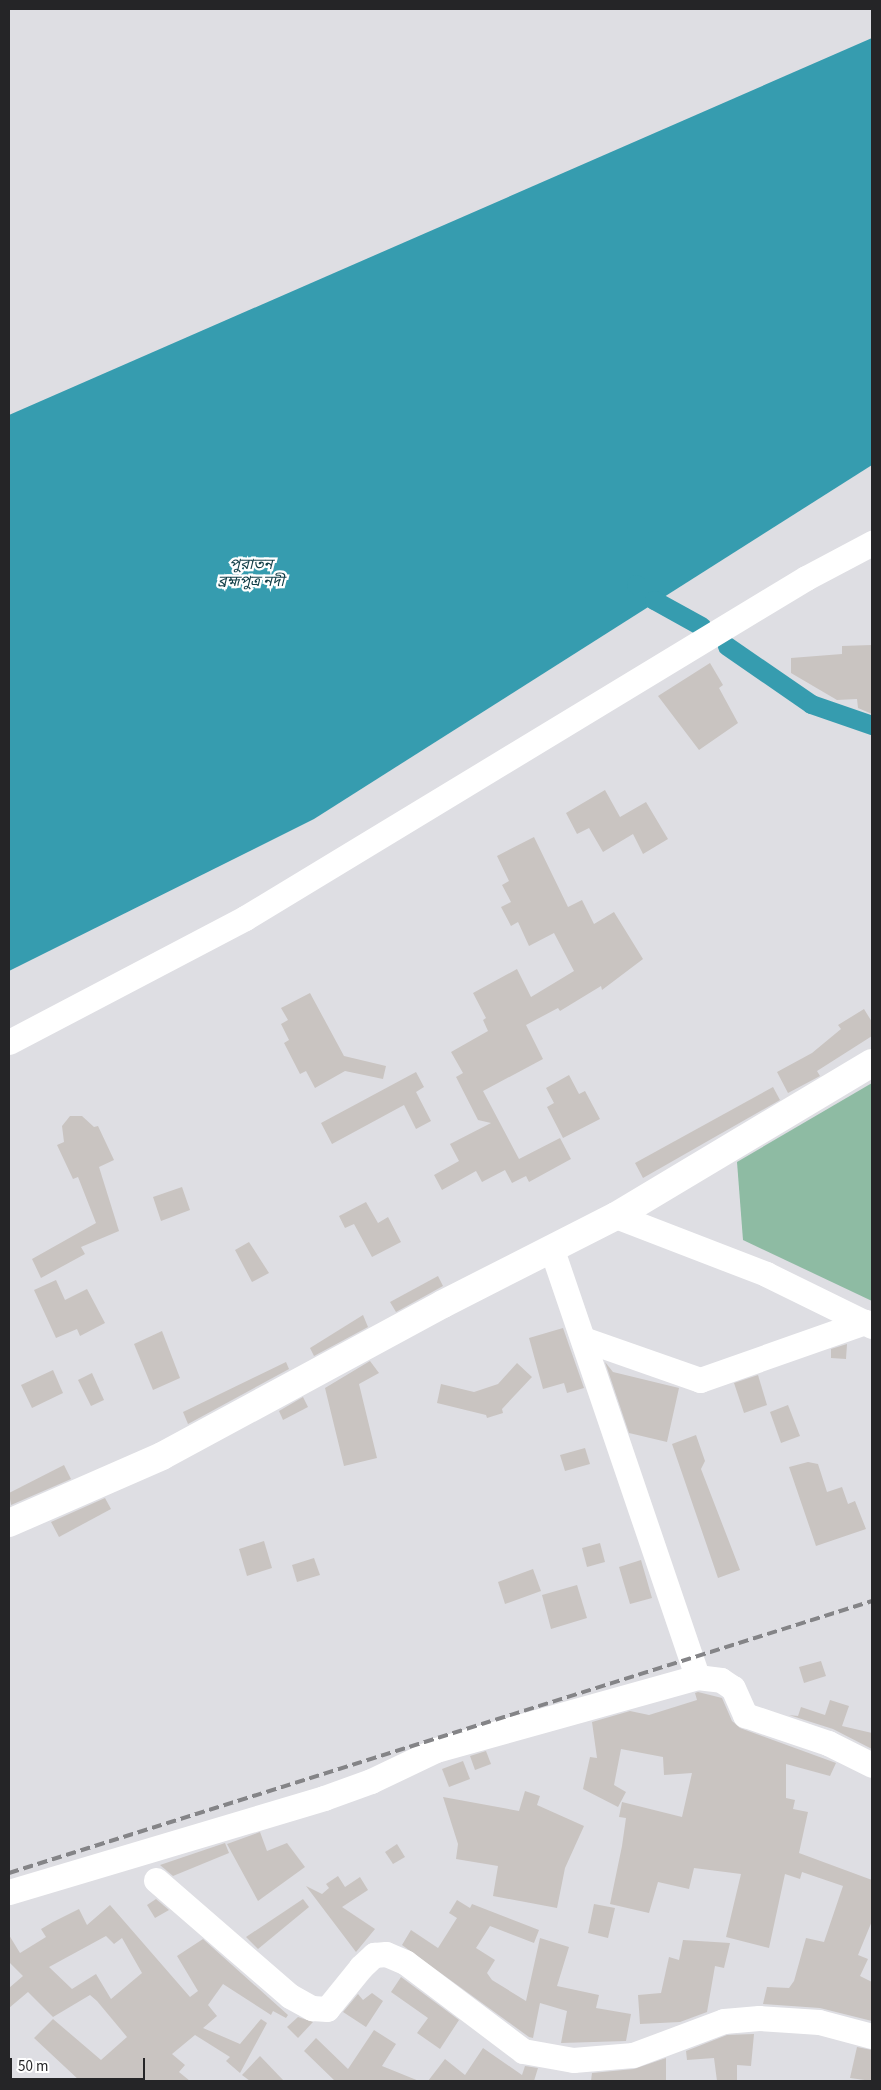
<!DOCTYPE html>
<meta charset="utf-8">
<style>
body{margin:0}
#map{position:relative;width:881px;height:2090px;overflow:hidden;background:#dedee3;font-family:"Source Sans 3","Noto Sans Bengali",sans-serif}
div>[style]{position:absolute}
.green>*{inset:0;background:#8ebba3}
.water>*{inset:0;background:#369caf}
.canal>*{height:19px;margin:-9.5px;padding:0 9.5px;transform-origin:9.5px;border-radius:9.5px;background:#369caf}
.building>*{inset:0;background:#c9c4c1}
.minor>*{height:25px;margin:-12.5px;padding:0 12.5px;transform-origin:12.5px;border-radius:12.5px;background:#fff}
.major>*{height:28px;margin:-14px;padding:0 14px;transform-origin:14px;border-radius:14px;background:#fff}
.rail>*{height:4px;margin-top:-2px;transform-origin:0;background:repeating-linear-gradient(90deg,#848487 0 10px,transparent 0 15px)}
span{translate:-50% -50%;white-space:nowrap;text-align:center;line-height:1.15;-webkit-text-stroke:4.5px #fff;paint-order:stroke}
.water-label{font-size:15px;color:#113e47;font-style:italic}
.frame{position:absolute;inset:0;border:10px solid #252527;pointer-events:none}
.scale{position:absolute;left:10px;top:2058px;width:135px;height:22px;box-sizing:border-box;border:2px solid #252527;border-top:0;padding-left:6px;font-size:15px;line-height:18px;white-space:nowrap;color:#252527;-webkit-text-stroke:4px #fff;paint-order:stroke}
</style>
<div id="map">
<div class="green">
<div style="clip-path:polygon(872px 1083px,872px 1301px,743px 1240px,737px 1162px)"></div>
</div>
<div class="water">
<div style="clip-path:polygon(872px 38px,872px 465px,314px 819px,9px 971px,9px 415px)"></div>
</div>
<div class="canal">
<div style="left:636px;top:584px;width:24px;rotate:42deg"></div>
<div style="left:654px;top:600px;width:54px;rotate:29deg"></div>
<div style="left:727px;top:646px;width:102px;rotate:34.6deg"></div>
<div style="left:811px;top:704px;width:65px;rotate:19deg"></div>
</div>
<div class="building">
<div style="clip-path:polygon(872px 645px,872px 714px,858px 708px,857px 699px,837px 700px,791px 673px,791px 658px,842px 654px,842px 646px)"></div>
<div style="clip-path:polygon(710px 663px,723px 685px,719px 688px,738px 723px,699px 750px,658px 696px)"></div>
<div style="clip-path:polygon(605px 790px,620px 817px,646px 802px,668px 839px,643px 854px,633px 834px,603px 852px,589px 828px,577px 834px,566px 813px)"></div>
<div style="clip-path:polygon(534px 837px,568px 907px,582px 900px,594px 924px,614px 912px,643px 959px,602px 990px,601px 986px,560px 1011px,558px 1008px,526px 1025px,543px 1059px,483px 1091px,519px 1159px,560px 1138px,571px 1159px,529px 1182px,526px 1176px,512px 1183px,505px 1170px,482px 1182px,476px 1171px,442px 1190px,434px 1175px,459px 1161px,450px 1144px,491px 1123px,478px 1120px,456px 1077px,463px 1073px,451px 1052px,488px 1031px,483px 1020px,486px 1018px,473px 993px,517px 969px,531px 997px,574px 971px,554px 933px,529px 946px,518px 922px,511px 926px,501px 907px,511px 902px,502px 885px,509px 881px,497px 856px)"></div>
<div style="clip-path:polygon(310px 993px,344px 1056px,386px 1066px,383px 1079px,345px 1071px,315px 1088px,306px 1071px,300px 1074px,284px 1043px,289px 1040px,281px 1024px,288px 1020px,281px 1008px)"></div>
<div style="clip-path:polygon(864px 1009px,872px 1022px,872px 1036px,817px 1071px,820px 1076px,788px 1093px,777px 1072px,812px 1053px,841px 1029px,838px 1025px)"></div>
<div style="clip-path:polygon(416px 1072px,424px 1087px,416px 1092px,431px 1121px,416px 1129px,404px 1105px,332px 1144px,321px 1123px)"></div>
<div style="clip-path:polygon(569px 1075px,579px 1094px,585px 1091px,600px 1119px,563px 1138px,547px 1107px,554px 1103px,546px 1088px)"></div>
<div style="clip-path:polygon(773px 1087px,780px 1100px,643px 1178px,635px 1163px)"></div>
<div style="clip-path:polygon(70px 1116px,82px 1116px,94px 1127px,98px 1126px,114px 1160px,99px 1167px,119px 1231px,81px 1247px,85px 1254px,41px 1278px,32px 1259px,96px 1223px,78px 1177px,73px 1179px,57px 1145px,64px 1142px,62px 1126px)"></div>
<div style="clip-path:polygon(182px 1187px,190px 1210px,161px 1221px,153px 1197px)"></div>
<div style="clip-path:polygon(366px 1202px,378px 1223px,388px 1217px,401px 1242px,372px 1257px,354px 1224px,345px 1228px,339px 1216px)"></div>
<div style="clip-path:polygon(249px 1242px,269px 1273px,252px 1282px,235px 1250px)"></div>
<div style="clip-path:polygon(438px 1276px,443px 1286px,396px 1312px,390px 1302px)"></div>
<div style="clip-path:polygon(56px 1280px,65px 1300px,87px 1289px,105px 1323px,80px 1336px,77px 1329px,56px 1338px,34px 1290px)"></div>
<div style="clip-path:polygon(363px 1315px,368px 1327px,314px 1356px,310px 1348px)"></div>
<div style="clip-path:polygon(563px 1328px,584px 1388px,567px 1393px,564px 1383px,543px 1389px,529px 1338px)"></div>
<div style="clip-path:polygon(162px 1331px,180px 1378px,153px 1390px,134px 1344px)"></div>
<div style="clip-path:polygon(847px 1344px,846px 1359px,831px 1358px,831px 1349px)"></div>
<div style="clip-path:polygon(370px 1361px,379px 1373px,359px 1384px,377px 1458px,344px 1466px,325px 1388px)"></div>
<div style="clip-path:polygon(286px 1362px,289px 1369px,188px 1424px,183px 1412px)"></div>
<div style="clip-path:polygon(605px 1362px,613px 1372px,679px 1388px,667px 1442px,629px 1433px)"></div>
<div style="clip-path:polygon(517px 1363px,532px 1377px,502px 1409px,503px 1413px,487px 1418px,486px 1415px,437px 1403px,441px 1384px,474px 1392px,498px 1384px)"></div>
<div style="clip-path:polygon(53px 1370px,63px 1393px,32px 1408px,21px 1385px)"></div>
<div style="clip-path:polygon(92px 1373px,104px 1400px,91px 1406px,78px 1380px)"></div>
<div style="clip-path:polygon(758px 1375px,767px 1405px,744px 1413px,734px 1383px)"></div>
<div style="clip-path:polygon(303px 1397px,308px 1407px,283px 1420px,279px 1411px)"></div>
<div style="clip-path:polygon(788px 1405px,800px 1436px,781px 1443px,770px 1412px)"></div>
<div style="clip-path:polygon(696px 1435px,705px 1461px,701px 1469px,740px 1570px,718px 1578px,672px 1444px)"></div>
<div style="clip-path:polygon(585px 1448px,590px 1464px,565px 1471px,560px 1455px)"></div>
<div style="clip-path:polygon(808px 1462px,818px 1464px,827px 1492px,842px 1487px,848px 1504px,855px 1501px,866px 1529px,816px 1546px,789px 1467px)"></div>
<div style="clip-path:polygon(64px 1465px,71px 1479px,11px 1505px,9px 1493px)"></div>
<div style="clip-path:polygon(105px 1498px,111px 1509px,59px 1537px,51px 1522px)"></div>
<div style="clip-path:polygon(264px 1541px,272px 1568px,247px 1576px,239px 1549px)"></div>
<div style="clip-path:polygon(600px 1543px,605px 1562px,587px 1567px,582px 1548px)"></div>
<div style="clip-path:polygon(314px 1558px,320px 1575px,297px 1582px,292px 1565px)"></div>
<div style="clip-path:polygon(641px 1560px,652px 1598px,630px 1604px,619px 1567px)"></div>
<div style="clip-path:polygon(533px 1569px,541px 1591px,505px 1604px,498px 1582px)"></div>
<div style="clip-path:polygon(577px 1585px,587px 1618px,551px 1629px,542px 1595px)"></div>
<div style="clip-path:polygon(821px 1661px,826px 1676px,804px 1683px,799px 1667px)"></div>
<div style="clip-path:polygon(698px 1692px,722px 1698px,732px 1721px,740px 1728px,836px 1763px,830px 1776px,786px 1764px,786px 1798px,795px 1800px,793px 1809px,808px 1812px,799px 1853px,872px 1880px,872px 1921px,858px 1955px,868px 1959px,860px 1976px,872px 1982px,872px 2021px,820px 2008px,763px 2004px,767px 1987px,789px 1988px,794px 1981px,806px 1938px,824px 1942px,843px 1886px,802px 1872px,800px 1879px,785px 1874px,769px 1948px,726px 1937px,741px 1874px,694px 1868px,689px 1889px,658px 1882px,649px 1913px,610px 1904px,622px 1846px,626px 1818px,619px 1817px,622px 1802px,682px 1817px,692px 1773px,664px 1775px,663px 1757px,621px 1749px,614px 1785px,626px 1792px,618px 1807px,583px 1789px,590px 1757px,597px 1758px,592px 1722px,630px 1711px,649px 1715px,697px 1700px,695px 1693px)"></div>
<div style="clip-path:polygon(830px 1700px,849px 1706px,842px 1726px,872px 1733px,872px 1749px,833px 1729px,789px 1715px,798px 1716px,801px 1707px,825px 1715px)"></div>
<div style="clip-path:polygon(486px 1751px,491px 1764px,475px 1770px,470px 1756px)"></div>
<div style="clip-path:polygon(463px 1761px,470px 1779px,449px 1787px,442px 1769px)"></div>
<div style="clip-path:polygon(525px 1791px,540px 1796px,537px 1805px,584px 1826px,565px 1868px,557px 1908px,493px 1896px,498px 1866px,456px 1859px,458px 1844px,443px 1797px,519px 1811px)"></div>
<div style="clip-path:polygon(260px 1832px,267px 1851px,287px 1843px,305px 1867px,258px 1901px,227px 1844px)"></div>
<div style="clip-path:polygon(225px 1843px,229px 1853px,173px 1876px,160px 1865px)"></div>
<div style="clip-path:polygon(397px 1844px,405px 1857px,393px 1864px,385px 1852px)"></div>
<div style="clip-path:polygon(338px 1876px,345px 1887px,360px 1877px,368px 1890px,342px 1907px,375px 1929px,356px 1952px,306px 1886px,322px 1894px,329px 1888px,326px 1884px)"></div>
<div style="clip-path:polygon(156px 1899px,169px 1910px,155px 1918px,147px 1905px)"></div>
<div style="clip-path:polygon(303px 1899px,309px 1907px,258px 1949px,246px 1937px)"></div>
<div style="clip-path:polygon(457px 1900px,470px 1908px,472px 1904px,539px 1930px,534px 1943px,490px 1926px,476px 1948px,495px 1960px,487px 1973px,492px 1980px,526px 2001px,540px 1938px,569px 1947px,557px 1986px,599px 1995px,596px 2008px,631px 2014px,626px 2041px,561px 2043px,567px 2011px,540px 2003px,533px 2038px,529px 2037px,402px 1945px,411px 1930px,438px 1948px,457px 1918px,449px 1913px)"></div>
<div style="clip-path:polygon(594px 1904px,615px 1908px,608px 1938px,588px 1933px)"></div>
<div style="clip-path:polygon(evenodd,110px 1905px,190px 1997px,198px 1991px,177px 1956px,203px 1939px,288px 2015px,286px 2018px,273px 2011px,271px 2015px,223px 1984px,208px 2005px,217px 2016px,203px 2028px,240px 2044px,261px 2019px,267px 2023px,240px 2073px,226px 2061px,230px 2057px,195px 2035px,172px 2054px,185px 2065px,179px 2072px,190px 2081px,80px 2081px,34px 2038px,53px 2019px,101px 2060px,127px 2037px,97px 2001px,90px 1995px,53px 2017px,28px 1992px,9px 2008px,9px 1988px,23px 1976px,9px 1962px,9px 1935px,20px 1953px,46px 1937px,41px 1929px,53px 1922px,79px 1909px,87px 1925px,110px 1905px,106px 1936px,114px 1944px,122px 1938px,142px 1973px,111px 1999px,96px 1974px,72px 1989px,49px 1967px,106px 1936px)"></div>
<div style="clip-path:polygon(683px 1940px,730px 1943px,724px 1968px,715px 1966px,707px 2012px,680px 2022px,640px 2024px,638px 1995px,661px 1993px,669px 1957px,679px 1960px)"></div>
<div style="clip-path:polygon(401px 1977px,459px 2020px,440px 2049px,417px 2033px,428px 2018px,391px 1992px)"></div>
<div style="clip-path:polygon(372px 1993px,383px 2001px,366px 2027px,343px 2012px,358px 1994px,363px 2000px)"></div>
<div style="clip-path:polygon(298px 2017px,313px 2022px,298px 2038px,287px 2027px)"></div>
<div style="clip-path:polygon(374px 2030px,396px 2044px,382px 2066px,419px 2081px,335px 2081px,304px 2051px,316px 2038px,348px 2069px)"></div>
<div style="clip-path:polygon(754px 2034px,751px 2066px,737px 2065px,737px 2081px,717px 2081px,714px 2058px,687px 2060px,686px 2051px,727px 2035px)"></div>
<div style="clip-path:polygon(857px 2047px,872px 2050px,872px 2081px,850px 2078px)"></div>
<div style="clip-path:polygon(483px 2048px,522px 2075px,525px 2066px,538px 2068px,534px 2081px,428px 2081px,445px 2059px,465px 2075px)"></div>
<div style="clip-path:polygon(260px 2056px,284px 2081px,250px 2081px,242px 2075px)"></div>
<div style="clip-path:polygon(666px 2058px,666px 2081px,591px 2081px,592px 2073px,634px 2069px)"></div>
</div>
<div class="minor">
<div style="left:9px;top:1042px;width:267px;rotate:-27.7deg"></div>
<div style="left:245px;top:918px;width:656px;rotate:-31.22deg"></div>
<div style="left:806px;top:578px;width:75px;rotate:-27.9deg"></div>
<div style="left:616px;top:1216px;width:161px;rotate:21.1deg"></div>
<div style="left:766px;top:1274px;width:118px;rotate:26.1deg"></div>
<div style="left:552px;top:1250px;width:451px;rotate:71.2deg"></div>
<div style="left:586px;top:1340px;width:121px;rotate:19.3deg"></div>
<div style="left:700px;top:1380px;width:175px;rotate:-19.4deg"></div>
<div style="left:156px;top:1880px;width:177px;rotate:40.9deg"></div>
<div style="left:290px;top:1996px;width:25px;rotate:29deg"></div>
<div style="left:312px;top:2008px;width:15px;rotate:4deg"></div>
<div style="left:327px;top:2009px;width:54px;rotate:-51deg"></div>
<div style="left:361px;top:1967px;width:18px;rotate:-43deg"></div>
<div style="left:374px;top:1955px;width:12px;rotate:-5deg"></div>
<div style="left:386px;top:1954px;width:21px;rotate:23deg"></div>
<div style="left:405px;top:1962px;width:148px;rotate:37deg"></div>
<div style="left:523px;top:2051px;width:51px;rotate:10.2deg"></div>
<div style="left:573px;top:2060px;width:60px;rotate:-4.8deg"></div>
<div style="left:633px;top:2055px;width:97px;rotate:-20.5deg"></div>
<div style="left:724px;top:2021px;width:35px;rotate:-5deg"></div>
<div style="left:759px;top:2018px;width:60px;rotate:3.8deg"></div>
<div style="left:819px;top:2022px;width:55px;rotate:14.8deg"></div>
<div style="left:9px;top:1892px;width:329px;rotate:-16.6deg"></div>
<div style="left:324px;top:1798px;width:50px;rotate:-19.9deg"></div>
<div style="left:371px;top:1781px;width:72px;rotate:-25.5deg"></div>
<div style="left:436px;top:1750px;width:271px;rotate:-15.6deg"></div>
<div style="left:697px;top:1677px;width:24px;rotate:7deg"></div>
<div style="left:721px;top:1680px;width:14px;rotate:34deg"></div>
<div style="left:733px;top:1688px;width:30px;rotate:66deg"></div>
<div style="left:745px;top:1715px;width:88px;rotate:18.6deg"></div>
<div style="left:828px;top:1743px;width:49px;rotate:26.6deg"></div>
</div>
<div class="major">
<div style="left:9px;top:1523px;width:167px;rotate:-23.6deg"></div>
<div style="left:162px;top:1456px;width:319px;rotate:-28.4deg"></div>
<div style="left:443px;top:1304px;width:194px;rotate:-27deg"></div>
<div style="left:616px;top:1216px;width:298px;rotate:-30.9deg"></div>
</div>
<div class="rail">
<div style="left:9px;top:1873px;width:905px;rotate:-17.49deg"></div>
</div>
<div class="water-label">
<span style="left:251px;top:573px">পুরাতন<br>ব্রহ্মপুত্র নদী</span>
</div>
<div class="frame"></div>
<div class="scale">50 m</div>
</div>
